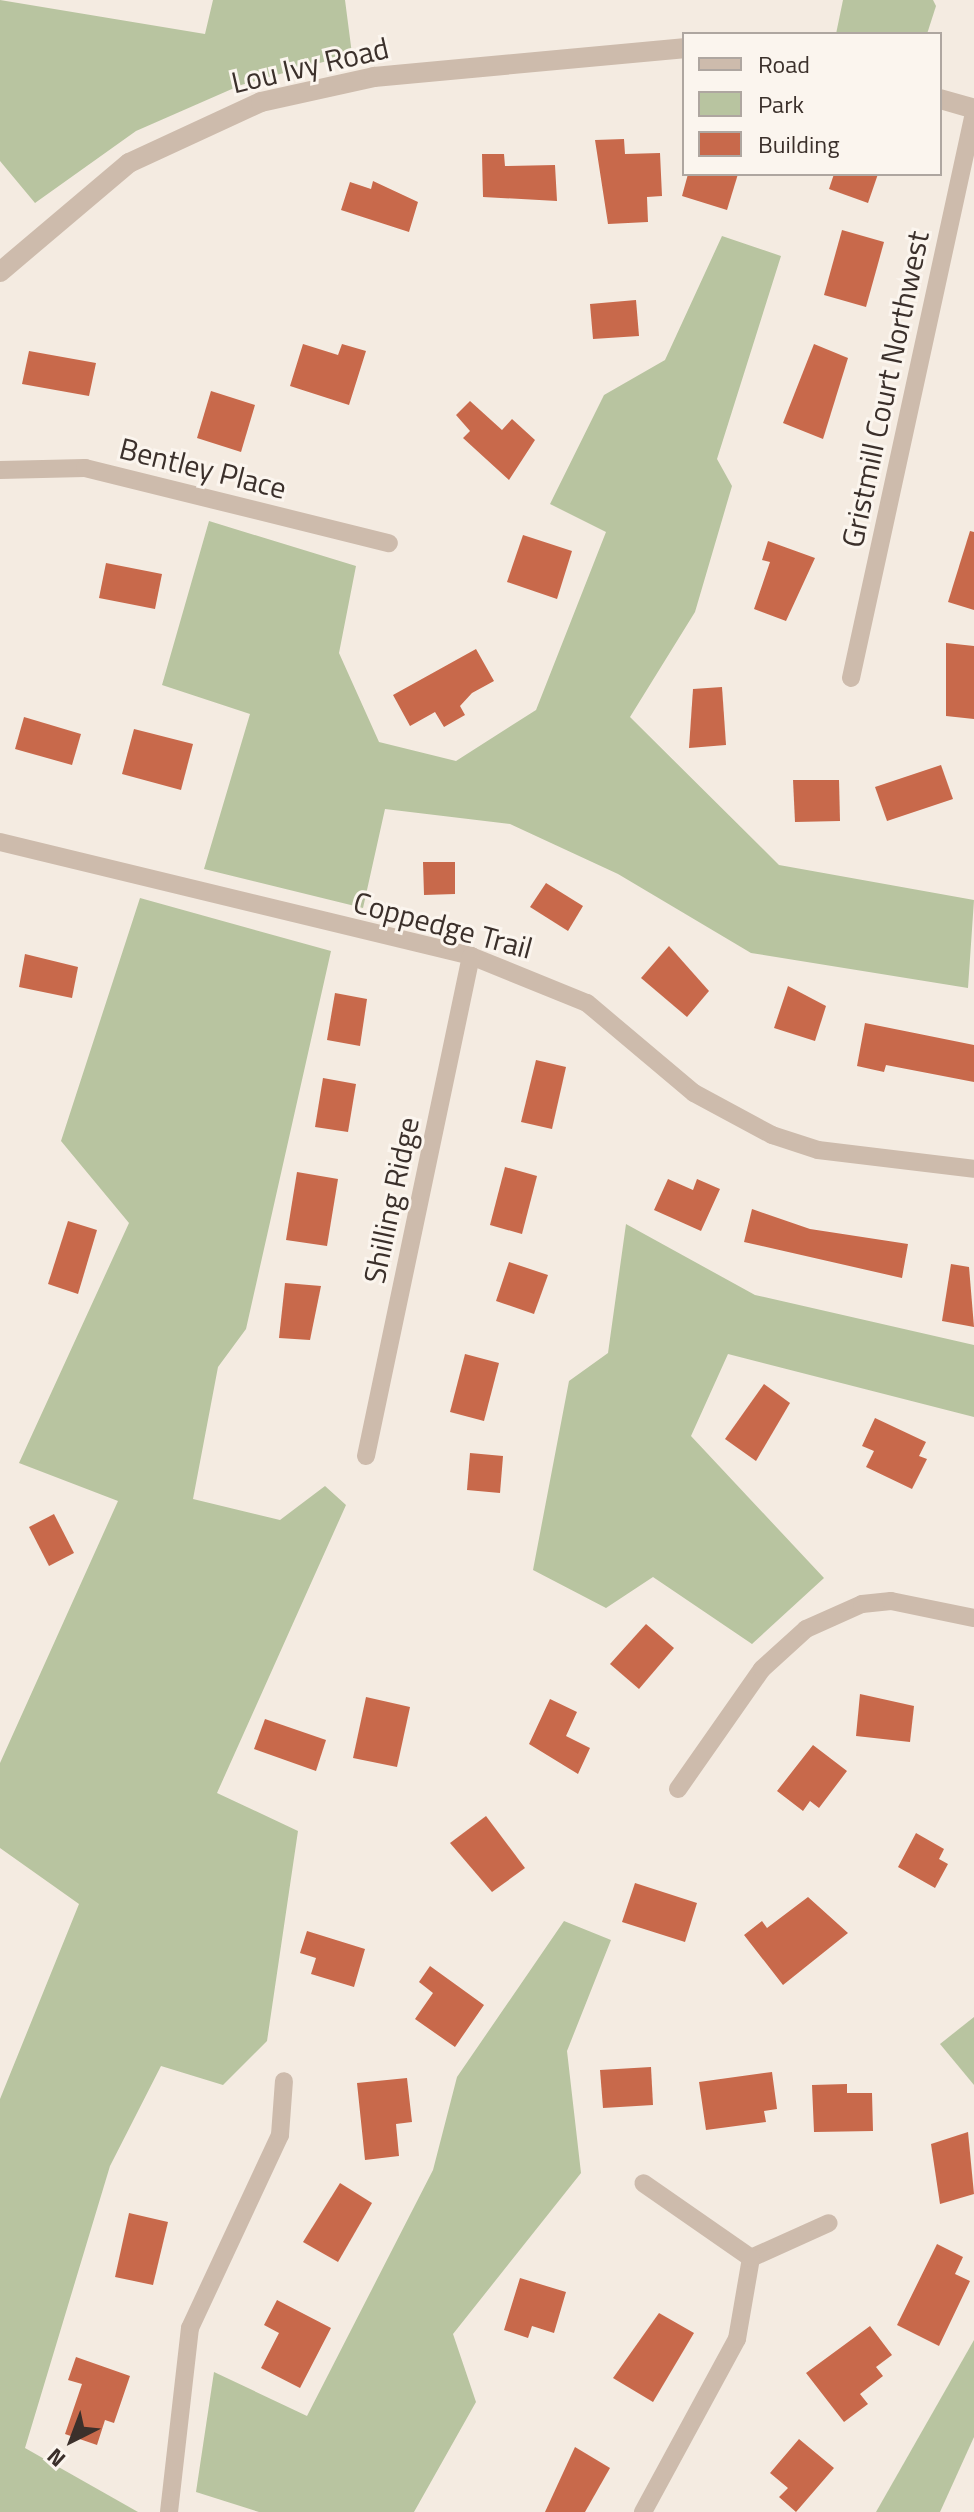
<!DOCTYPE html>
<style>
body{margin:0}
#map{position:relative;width:974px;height:2512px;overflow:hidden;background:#f4ebe1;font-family:"Titillium Web",sans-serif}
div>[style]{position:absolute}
.green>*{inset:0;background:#b8c4a0}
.building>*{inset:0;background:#c8694b}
.minor>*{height:18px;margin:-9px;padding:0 9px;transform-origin:9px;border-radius:9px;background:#cdbbac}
.tertiary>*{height:20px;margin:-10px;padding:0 10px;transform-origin:10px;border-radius:10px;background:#cdbbac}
span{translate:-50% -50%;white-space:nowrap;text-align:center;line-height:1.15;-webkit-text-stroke:6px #fbf5ee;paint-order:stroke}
.street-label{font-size:30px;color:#3b302b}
.legend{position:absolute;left:682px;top:32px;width:260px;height:144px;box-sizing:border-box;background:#fbf5ee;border:2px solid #aea6a0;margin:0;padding:10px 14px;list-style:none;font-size:24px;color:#3b302b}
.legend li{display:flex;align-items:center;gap:16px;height:40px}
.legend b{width:40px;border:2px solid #aea6a0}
.north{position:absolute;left:32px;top:2400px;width:80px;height:80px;-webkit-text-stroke:6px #fbf5ee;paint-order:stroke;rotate:222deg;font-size:22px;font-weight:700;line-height:32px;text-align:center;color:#3b302b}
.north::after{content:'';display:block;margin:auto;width:28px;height:36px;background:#3b302b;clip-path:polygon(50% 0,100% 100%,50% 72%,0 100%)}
</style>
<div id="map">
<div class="green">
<div style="clip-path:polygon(0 0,205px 34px,213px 0,345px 0,352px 54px,241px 85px,136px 131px,35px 203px,0 161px)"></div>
<div style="clip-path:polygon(843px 0,933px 0,936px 6px,927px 34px,836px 34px)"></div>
<div style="clip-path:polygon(722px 236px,781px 256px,717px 459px,732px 486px,695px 612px,630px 717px,779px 865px,974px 900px,968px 988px,751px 953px,618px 874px,510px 824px,385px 809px,363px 908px,204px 869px,250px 714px,162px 685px,209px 521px,356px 566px,339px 653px,379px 742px,456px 761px,536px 710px,606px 532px,550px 504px,604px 395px,665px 360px)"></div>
<div style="clip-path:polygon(140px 898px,331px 951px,246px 1329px,218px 1367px,193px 1499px,280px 1520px,325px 1486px,346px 1505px,217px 1793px,298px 1831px,267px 2041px,223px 2085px,161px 2066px,110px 2166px,25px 2448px,138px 2512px,0 2512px,0 2099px,79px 1904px,0 1848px,0 1763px,118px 1501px,19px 1463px,129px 1223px,61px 1141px)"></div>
<div style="clip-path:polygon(626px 1224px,755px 1295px,974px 1345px,974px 1417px,728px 1354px,691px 1436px,824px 1578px,752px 1644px,653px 1577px,606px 1608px,533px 1570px,569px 1381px,608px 1353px)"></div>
<div style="clip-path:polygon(564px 1921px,611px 1940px,567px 2051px,581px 2173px,453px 2334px,476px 2402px,414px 2512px,259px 2512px,196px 2492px,214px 2372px,307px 2416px,433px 2170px,457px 2077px)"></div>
<div style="clip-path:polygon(974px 2017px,974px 2085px,940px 2044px)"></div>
<div style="clip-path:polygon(974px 2340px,974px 2437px,940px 2512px,876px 2512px)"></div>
</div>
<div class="building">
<div style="clip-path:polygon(624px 139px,625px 154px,660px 153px,662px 196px,647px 197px,648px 222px,608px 224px,595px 140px)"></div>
<div style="clip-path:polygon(482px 154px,504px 154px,505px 166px,555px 165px,557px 201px,483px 197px)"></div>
<div style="clip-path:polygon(688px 174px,738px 174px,727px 210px,682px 196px)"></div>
<div style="clip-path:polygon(834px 174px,878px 174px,868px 203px,829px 189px)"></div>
<div style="clip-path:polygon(373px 181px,418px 202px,409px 232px,341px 210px,350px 182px,371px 189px)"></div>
<div style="clip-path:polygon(842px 230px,884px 242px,866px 307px,824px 295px)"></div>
<div style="clip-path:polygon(636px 300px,639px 336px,593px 339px,590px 304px)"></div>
<div style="clip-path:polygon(303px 344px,338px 355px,342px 344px,366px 351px,349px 405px,290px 386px)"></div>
<div style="clip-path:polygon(814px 344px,848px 358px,823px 439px,783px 423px)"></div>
<div style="clip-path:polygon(29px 351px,96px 363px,89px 396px,22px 384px)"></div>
<div style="clip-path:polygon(211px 391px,255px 405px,241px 452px,197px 438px)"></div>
<div style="clip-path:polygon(470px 401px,502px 430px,512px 419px,535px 440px,509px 480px,463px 438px,470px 431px,456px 415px)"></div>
<div style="clip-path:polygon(970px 531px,974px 532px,974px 610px,948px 602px)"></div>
<div style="clip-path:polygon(523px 535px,572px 551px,557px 599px,507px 582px)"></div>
<div style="clip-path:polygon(768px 541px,815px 558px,786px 621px,754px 609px,770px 562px,762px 560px)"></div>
<div style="clip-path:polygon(106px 563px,162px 574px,155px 609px,99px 598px)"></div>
<div style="clip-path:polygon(946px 643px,974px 646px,974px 719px,946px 716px)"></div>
<div style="clip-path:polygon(476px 649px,494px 681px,472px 693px,460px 706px,465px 715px,444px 727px,435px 712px,410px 726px,393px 695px)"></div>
<div style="clip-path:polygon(722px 687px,726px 745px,689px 748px,693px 689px)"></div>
<div style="clip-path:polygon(24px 717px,81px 734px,72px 765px,15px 749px)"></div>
<div style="clip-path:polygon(134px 729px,193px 744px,181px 790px,122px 774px)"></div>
<div style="clip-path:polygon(941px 765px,953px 799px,887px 821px,875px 787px)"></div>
<div style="clip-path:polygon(793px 780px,839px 780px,840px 821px,795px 822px)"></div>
<div style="clip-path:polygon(423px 862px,455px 862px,455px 894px,424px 895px)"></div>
<div style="clip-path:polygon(546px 883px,583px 906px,568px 931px,530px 907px)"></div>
<div style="clip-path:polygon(669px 946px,709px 991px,687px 1017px,641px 978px)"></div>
<div style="clip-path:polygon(25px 954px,78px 967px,72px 998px,19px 987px)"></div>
<div style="clip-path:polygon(788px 986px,826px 1006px,815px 1041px,774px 1028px)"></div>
<div style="clip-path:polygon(335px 993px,367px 999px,360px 1046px,327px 1040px)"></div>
<div style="clip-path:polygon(865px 1023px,974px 1045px,974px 1082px,886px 1065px,884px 1072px,857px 1066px)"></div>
<div style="clip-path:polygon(536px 1060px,566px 1067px,552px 1129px,521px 1122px)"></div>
<div style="clip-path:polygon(323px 1078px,356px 1084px,348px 1132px,315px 1127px)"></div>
<div style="clip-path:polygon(505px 1167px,537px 1176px,522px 1234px,490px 1225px)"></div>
<div style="clip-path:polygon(297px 1172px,338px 1179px,327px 1246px,286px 1240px)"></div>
<div style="clip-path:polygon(668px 1179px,693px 1190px,697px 1179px,720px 1189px,701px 1231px,654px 1210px)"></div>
<div style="clip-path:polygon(752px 1209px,810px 1229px,908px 1244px,902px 1278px,744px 1242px)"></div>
<div style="clip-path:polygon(68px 1221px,97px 1230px,78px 1294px,48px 1284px)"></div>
<div style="clip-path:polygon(509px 1262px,548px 1275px,534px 1314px,496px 1301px)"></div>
<div style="clip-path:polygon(951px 1264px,969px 1267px,974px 1327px,942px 1321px)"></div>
<div style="clip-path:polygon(285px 1283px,321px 1286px,310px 1340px,279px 1338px)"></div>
<div style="clip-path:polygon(465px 1354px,499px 1363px,484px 1421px,450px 1412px)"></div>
<div style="clip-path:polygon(764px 1384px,790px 1403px,756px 1461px,725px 1439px)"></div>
<div style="clip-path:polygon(875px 1418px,926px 1442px,919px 1456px,927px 1459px,912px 1489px,866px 1467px,874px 1451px,862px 1446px)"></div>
<div style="clip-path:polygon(470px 1453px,503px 1456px,500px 1493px,467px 1490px)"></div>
<div style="clip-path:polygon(54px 1514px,74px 1553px,49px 1566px,29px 1527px)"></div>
<div style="clip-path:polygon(646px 1624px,674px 1648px,639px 1689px,610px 1664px)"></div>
<div style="clip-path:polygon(860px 1694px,914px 1706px,910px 1742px,856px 1736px)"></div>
<div style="clip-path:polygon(366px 1697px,410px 1707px,397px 1767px,353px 1758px)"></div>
<div style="clip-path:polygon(550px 1699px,577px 1712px,566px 1736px,590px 1748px,578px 1774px,529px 1744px)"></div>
<div style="clip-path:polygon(265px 1719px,326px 1740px,316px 1771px,254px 1749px)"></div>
<div style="clip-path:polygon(813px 1745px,847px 1771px,819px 1808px,810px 1801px,803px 1811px,777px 1791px)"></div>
<div style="clip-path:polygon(486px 1816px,525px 1868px,492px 1892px,450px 1843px)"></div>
<div style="clip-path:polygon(916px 1833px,944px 1849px,939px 1859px,948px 1864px,935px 1888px,898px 1867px)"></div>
<div style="clip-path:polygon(635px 1883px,697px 1903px,685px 1942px,622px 1922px)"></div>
<div style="clip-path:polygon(808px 1897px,848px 1933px,783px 1985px,744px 1935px,762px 1921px,767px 1928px)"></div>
<div style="clip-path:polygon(307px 1931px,365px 1949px,354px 1987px,311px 1974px,316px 1958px,300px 1953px)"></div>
<div style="clip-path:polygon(430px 1966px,484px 2005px,455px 2047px,415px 2019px,433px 1993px,419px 1982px)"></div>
<div style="clip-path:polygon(651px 2067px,653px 2105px,603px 2108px,600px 2070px)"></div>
<div style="clip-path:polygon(772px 2072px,777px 2109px,764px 2111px,766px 2122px,706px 2130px,699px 2082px)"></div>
<div style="clip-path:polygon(407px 2078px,412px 2122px,396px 2124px,399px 2156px,365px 2160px,357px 2083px)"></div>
<div style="clip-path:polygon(847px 2084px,847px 2093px,872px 2093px,873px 2131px,814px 2132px,812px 2085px)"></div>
<div style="clip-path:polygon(968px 2132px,974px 2194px,940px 2204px,931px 2144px)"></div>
<div style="clip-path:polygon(340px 2183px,372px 2203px,338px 2262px,303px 2242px)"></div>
<div style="clip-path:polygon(129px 2213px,168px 2222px,153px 2285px,115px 2277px)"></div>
<div style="clip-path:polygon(937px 2244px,963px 2257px,955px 2274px,970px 2281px,939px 2346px,897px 2325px)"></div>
<div style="clip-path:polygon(520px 2278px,566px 2292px,554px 2333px,532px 2326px,528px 2338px,504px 2330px)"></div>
<div style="clip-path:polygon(277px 2300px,331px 2328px,300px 2388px,261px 2368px,279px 2333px,264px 2325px)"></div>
<div style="clip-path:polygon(659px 2313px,694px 2333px,653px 2402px,613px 2378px)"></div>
<div style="clip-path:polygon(870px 2326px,892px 2355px,876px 2367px,883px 2376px,860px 2394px,868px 2404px,844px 2422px,806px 2373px)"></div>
<div style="clip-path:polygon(76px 2357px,130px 2376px,114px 2423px,105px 2420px,97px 2445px,65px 2434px,82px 2384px,68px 2380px)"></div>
<div style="clip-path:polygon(799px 2439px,834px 2468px,796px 2512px,779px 2497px,788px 2488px,770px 2473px)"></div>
<div style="clip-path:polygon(575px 2447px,610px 2468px,585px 2512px,545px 2512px)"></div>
</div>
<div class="minor">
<div style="left:0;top:470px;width:85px;rotate:-1.3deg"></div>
<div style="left:85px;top:468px;width:313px;rotate:13.9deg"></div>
<div style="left:851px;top:678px;width:578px;rotate:-77.72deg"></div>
<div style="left:0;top:842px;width:485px;rotate:13.6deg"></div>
<div style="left:471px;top:956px;width:125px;rotate:22.1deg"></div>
<div style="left:587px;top:1003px;width:140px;rotate:40.1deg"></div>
<div style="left:694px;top:1093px;width:89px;rotate:28.3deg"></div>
<div style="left:772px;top:1135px;width:48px;rotate:18.1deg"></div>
<div style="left:818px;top:1150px;width:157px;rotate:6.9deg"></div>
<div style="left:366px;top:1456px;width:511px;rotate:-78.14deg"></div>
<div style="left:678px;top:1789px;width:146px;rotate:-55deg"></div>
<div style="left:762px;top:1669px;width:59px;rotate:-42.3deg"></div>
<div style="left:806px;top:1629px;width:61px;rotate:-24.1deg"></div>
<div style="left:862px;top:1604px;width:29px;rotate:-6deg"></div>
<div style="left:891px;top:1601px;width:85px;rotate:11.6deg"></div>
<div style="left:751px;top:2258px;width:85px;rotate:-24.2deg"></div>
<div style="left:169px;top:2512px;width:185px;rotate:-83.5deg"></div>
<div style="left:190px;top:2328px;width:213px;rotate:-65deg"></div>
<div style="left:280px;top:2135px;width:54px;rotate:-85.8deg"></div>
<div style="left:643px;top:2512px;width:197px;rotate:-61.5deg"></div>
<div style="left:737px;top:2339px;width:82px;rotate:-80.2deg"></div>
<div style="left:751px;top:2258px;width:131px;rotate:-145.2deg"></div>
</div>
<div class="tertiary">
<div style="left:940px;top:99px;width:35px;rotate:16deg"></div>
<div style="left:0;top:272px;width:169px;rotate:-40.2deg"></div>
<div style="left:129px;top:163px;width:145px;rotate:-24.8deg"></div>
<div style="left:261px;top:102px;width:116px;rotate:-12.5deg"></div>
<div style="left:374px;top:77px;width:311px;rotate:-5.3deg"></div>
</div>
<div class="street-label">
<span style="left:310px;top:65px;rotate:-13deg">Lou Ivy Road</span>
<span style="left:885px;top:389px;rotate:-78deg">Gristmill Court Northwest</span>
<span style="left:203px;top:468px;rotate:14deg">Bentley Place</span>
<span style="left:443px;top:925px;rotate:15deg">Coppedge Trail</span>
<span style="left:391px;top:1200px;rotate:-78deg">Shilling Ridge</span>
</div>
<ul class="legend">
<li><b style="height:10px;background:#cdbbac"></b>Road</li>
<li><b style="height:22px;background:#b8c4a0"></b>Park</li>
<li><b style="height:22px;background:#c8694b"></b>Building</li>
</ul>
<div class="north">N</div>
</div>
